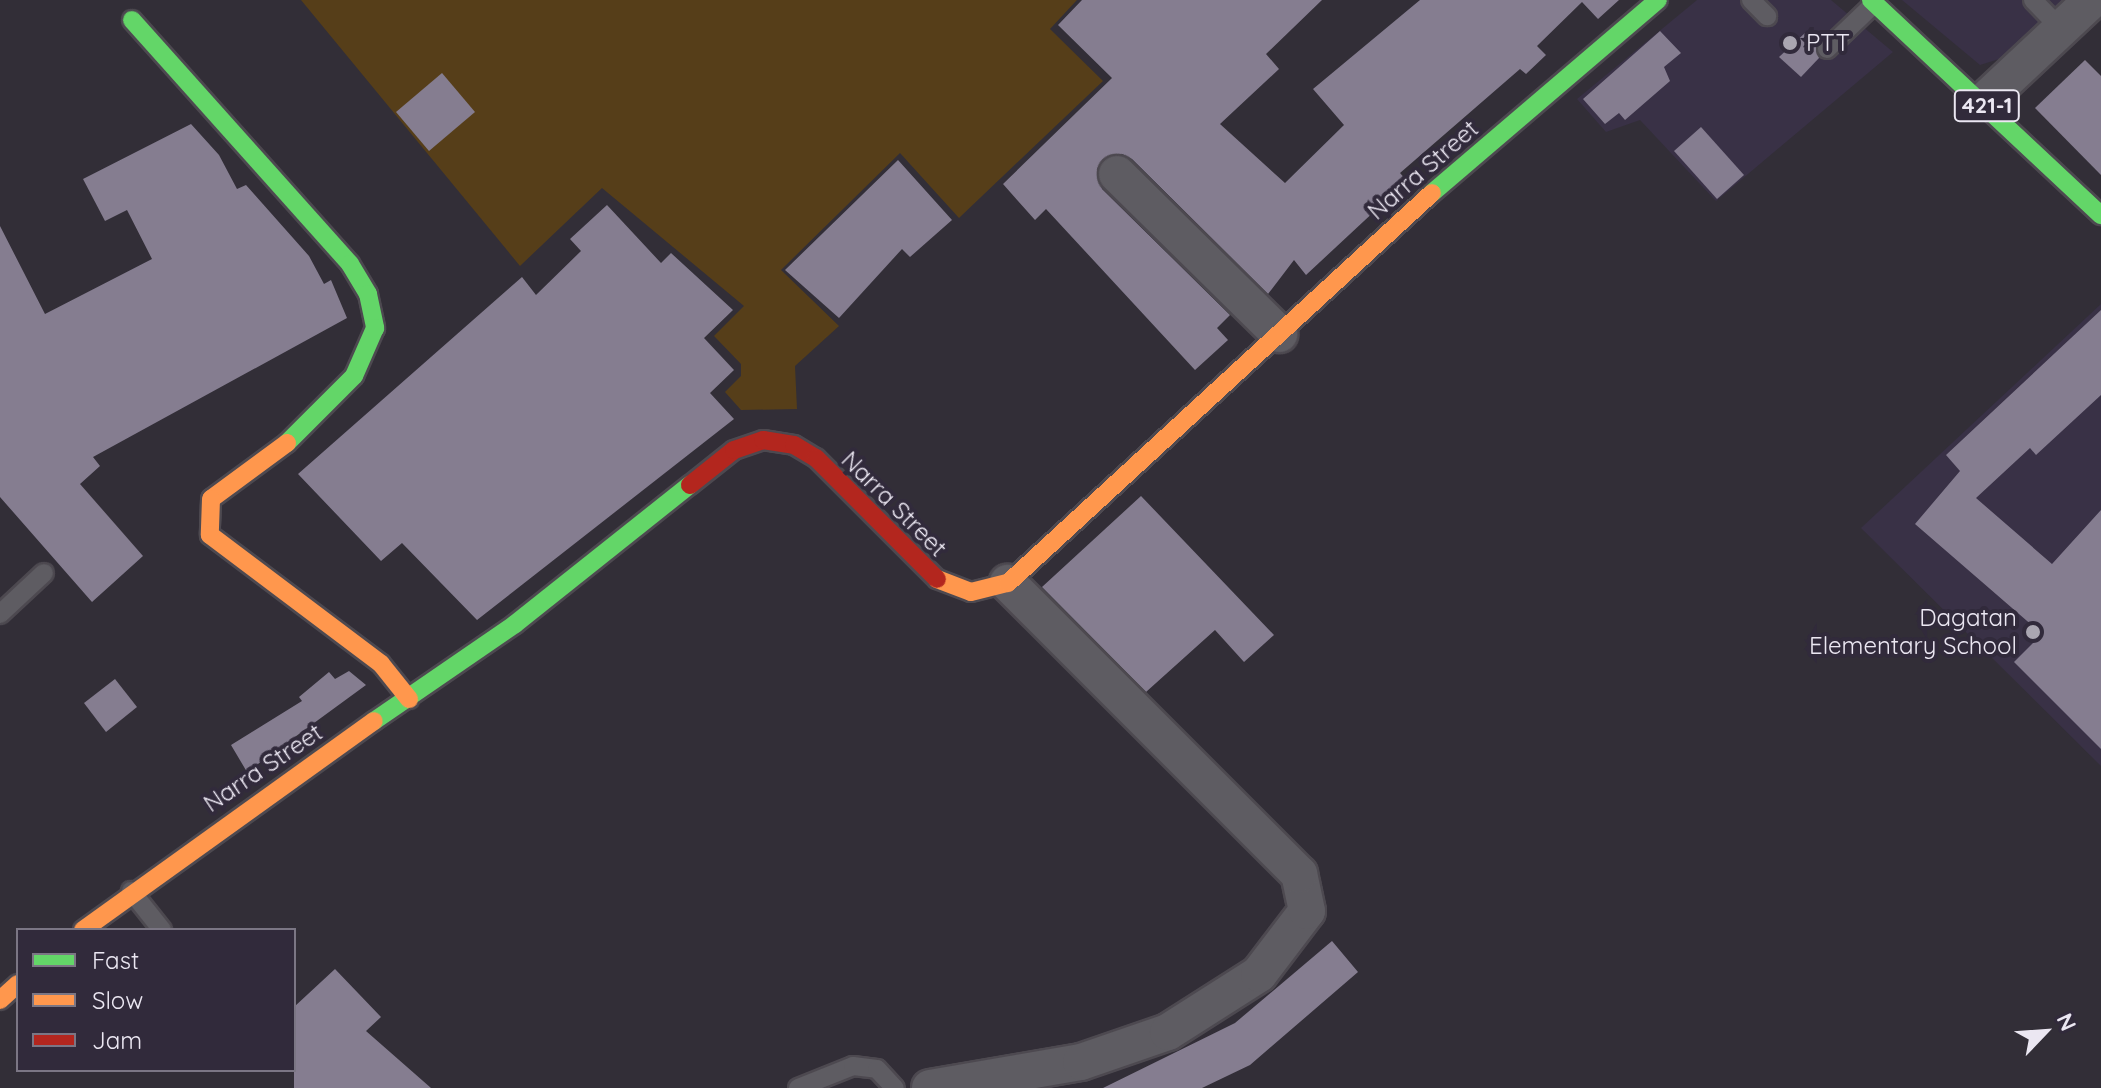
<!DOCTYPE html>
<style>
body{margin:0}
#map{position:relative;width:2101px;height:1088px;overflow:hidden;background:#322e37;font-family:Quicksand,sans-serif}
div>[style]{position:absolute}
.built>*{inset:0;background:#393146}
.green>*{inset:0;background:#563e19}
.building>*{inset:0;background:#857d90}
.roads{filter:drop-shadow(2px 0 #4d4950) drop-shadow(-2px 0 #4d4950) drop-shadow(0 2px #4d4950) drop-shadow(0 -2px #4d4950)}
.lane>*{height:18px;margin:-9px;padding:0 9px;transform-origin:9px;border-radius:9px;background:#5e5c62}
.street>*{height:36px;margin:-18px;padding:0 18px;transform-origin:18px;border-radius:18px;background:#5e5c62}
.fast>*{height:18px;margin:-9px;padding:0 9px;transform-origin:9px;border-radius:9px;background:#63d668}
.slow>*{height:18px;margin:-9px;padding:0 9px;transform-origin:9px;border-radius:9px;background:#ff974d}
.jam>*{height:18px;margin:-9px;padding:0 9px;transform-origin:9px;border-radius:9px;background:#b3261e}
.dots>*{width:22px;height:22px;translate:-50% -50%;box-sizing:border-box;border:4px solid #312a3b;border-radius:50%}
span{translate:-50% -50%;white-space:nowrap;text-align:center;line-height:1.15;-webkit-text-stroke:8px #312a3b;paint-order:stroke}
.shield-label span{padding:2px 6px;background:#312a3b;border:2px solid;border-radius:6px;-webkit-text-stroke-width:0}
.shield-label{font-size:22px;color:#ebe7f2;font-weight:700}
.poi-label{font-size:24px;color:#ebe7f2}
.left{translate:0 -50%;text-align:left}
.right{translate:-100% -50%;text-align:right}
.street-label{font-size:24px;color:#ebe7f2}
.legend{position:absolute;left:16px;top:928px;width:280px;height:144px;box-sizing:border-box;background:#312a3b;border:2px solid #7b7684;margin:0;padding:10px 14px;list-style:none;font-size:24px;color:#ebe7f2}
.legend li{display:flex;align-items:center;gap:16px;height:40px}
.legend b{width:40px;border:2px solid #7b7684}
.north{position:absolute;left:2005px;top:992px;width:80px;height:80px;-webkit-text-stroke:6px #312a3b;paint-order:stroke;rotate:65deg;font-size:22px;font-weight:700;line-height:32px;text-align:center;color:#ebe7f2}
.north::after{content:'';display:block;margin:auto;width:28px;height:36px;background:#ebe7f2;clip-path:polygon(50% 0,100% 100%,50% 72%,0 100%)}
</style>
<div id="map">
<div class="built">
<div style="clip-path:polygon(1697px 0,1831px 0,1893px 52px,1716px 201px,1640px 120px,1606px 132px,1577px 99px)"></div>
<div style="clip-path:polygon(1902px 0,2066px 0,1999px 59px,1980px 65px)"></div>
<div style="clip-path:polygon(2101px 304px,2101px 766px,1861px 528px)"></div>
</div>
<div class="green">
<div style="clip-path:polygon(301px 0,1077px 0,1050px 29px,1103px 81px,959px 218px,900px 153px,781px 270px,839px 326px,795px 366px,797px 409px,741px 410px,725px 392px,741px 376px,741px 364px,714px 336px,744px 306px,602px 188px,520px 266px)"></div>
</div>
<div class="building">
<div style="clip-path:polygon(1082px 0,1322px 0,1266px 54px,1279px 69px,1220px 124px,1285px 183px,1344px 125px,1313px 89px,1420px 0,1619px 0,1598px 19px,1582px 2px,1537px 46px,1546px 55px,1526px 74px,1520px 69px,1400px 173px,1407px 181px,1306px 275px,1294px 260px,1268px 294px,1132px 159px,1122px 154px,1103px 159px,1097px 169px,1102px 189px,1230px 315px,1217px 328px,1228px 340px,1195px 370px,1046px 209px,1035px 220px,1003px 184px,1112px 78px,1058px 25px)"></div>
<div style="clip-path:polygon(1660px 31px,1681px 53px,1664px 67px,1670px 81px,1625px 120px,1619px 113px,1605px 124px,1583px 99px)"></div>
<div style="clip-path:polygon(1805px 33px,1817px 43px,1819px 58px,1801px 77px,1779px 57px)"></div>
<div style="clip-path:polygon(2085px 60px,2101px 76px,2101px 175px,2035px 108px)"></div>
<div style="clip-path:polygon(442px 73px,475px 112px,429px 151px,396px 112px)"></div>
<div style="clip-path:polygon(191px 124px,219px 155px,237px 189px,246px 185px,309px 256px,324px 284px,331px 280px,347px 318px,93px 457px,100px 466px,80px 484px,143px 556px,92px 602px,0 497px,0 226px,45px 314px,152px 259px,127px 210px,105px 221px,83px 179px)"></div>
<div style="clip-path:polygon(1701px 127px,1744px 175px,1717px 199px,1674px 151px)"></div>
<div style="clip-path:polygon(898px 160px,952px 220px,910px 257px,902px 249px,839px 318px,785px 270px)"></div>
<div style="clip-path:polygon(607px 205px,661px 263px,671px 253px,733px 310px,704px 338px,734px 370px,710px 393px,734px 419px,477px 620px,402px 543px,381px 561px,298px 474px,522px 277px,536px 295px,581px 251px,570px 239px)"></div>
<div style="clip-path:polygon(2101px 310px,2101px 395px,2036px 455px,2030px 448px,1976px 498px,2052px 564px,2101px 510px,2101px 749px,2014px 662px,2042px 634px,1915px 524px,1960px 471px,1946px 455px)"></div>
<div style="clip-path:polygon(1141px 496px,1274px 635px,1244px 662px,1215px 630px,1146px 692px,1042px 587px)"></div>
<div style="clip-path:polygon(349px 671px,366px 685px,247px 772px,231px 745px,302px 701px,299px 697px,329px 672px,335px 679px)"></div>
<div style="clip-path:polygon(115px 679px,137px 707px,106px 732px,84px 703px)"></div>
<div style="clip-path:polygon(1332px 941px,1358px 972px,1250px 1065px,1202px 1088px,1103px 1088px,1235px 1023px)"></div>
<div style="clip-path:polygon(335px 969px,381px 1017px,366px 1031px,431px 1088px,294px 1088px,294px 1007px)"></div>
</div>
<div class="roads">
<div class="lane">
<div style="left:1751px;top:0;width:23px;rotate:45deg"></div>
<div style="left:2033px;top:0;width:39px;rotate:46deg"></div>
<div style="left:1827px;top:49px;width:65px;rotate:-43.8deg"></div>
<div style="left:0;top:614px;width:60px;rotate:-43deg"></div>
<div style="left:131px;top:891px;width:50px;rotate:51.5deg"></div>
<div style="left:798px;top:1088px;width:59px;rotate:-21.8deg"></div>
<div style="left:853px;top:1066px;width:24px;rotate:7deg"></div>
<div style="left:877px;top:1069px;width:26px;rotate:47deg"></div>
</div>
<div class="street">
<div style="left:1983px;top:102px;width:149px;rotate:-43.1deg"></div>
<div style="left:1117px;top:174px;width:228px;rotate:44.6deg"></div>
<div style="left:930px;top:1088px;width:153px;rotate:-9.8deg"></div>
<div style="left:1081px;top:1062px;width:92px;rotate:-19deg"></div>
<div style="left:1168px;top:1032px;width:108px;rotate:-32.5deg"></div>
<div style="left:1259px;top:974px;width:79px;rotate:-52.7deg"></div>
<div style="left:1307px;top:911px;width:38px;rotate:-102deg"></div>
<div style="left:1299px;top:874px;width:412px;rotate:-135deg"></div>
</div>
<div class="fast">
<div style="left:1871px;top:0;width:315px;rotate:43.1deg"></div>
<div style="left:132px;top:20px;width:327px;rotate:48.2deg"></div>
<div style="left:350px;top:264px;width:35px;rotate:59deg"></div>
<div style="left:368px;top:294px;width:35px;rotate:78deg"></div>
<div style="left:375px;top:328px;width:52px;rotate:113.6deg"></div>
<div style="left:354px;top:376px;width:95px;rotate:135deg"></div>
<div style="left:1432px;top:193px;width:297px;rotate:-40.5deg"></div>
<div style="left:374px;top:721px;width:171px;rotate:-34.5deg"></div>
<div style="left:515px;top:624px;width:223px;rotate:-38.5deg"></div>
</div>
<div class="slow">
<div style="left:287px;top:443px;width:94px;rotate:143.6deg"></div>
<div style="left:211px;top:499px;width:36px;rotate:92deg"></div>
<div style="left:210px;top:535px;width:214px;rotate:37deg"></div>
<div style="left:381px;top:664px;width:45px;rotate:51.3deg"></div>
<div style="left:937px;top:579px;width:36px;rotate:21deg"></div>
<div style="left:971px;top:592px;width:38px;rotate:-14deg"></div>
<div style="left:1008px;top:583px;width:576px;rotate:-42.61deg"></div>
<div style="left:83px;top:930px;width:358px;rotate:-35.7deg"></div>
<div style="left:0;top:1000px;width:24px;rotate:-42deg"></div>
</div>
<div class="jam">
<div style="left:690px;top:485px;width:56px;rotate:-38.5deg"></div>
<div style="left:734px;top:450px;width:31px;rotate:-19deg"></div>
<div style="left:763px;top:440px;width:31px;rotate:9deg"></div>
<div style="left:794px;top:445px;width:26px;rotate:31deg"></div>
<div style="left:816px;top:458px;width:171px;rotate:45deg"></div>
</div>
</div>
<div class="dots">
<div style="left:1790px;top:43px;background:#aaa6b1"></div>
<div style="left:2033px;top:632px;background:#aaa6b1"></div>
</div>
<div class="shield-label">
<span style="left:1987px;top:106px">421-1</span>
</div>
<div class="poi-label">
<span class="left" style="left:1806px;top:43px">PTT</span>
<span class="right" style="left:2017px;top:632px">Dagatan<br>Elementary School</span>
</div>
<div class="street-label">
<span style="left:1423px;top:170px;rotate:-41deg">Narra Street</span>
<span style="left:894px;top:504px;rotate:45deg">Narra Street</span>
<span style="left:263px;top:768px;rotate:-34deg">Narra Street</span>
</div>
<ul class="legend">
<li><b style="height:10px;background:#63d668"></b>Fast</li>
<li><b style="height:10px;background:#ff974d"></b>Slow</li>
<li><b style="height:10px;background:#b3261e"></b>Jam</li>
</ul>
<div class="north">N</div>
</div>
